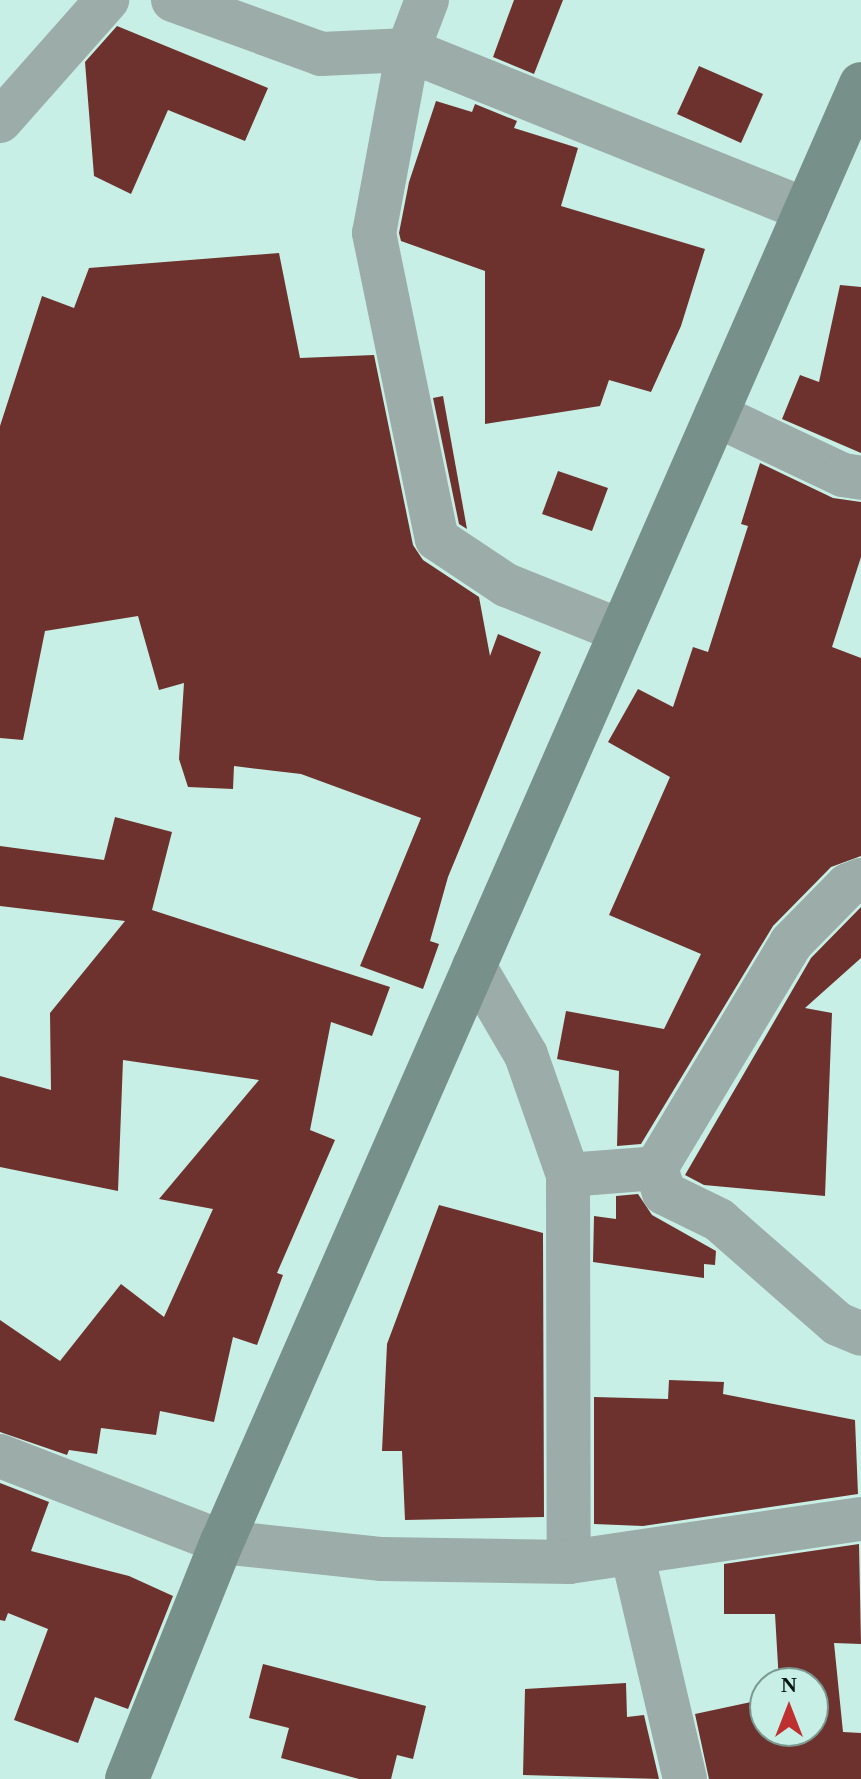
<!DOCTYPE html>
<style>
body{margin:0}
#map{position:relative;width:861px;height:1779px;overflow:hidden;background:#c8efe5;font-family:Georgia,serif}
div>[style]{position:absolute}
.building>*{inset:0;background:#6d322e}
.street>*{height:44px;margin:-22px;padding:0 22px;transform-origin:22px;border-radius:22px;background:#9caca8}
.secondary>*{height:44px;margin:-22px;padding:0 22px;transform-origin:22px;border-radius:22px;background:#78908a}
span{translate:-50% -50%;white-space:nowrap;text-align:center;line-height:1.15;-webkit-text-stroke:8px #c8efe5;paint-order:stroke}
.north{position:absolute;left:749px;top:1667px;width:80px;height:80px;box-sizing:border-box;background:#c8efe5;border:2px solid #7b9991;border-radius:50%;rotate:0deg;font-size:22px;font-weight:700;line-height:32px;text-align:center;color:#081714}
.north::after{content:'';display:block;margin:auto;width:28px;height:36px;background:#be2f30;clip-path:polygon(50% 0,100% 100%,50% 72%,0 100%)}
</style>
<div id="map">
<div class="building">
<div style="clip-path:polygon(514px 0,563px 0,534px 74px,493px 57px)"></div>
<div style="clip-path:polygon(117px 26px,268px 88px,245px 141px,168px 110px,131px 194px,94px 176px,85px 62px)"></div>
<div style="clip-path:polygon(699px 66px,763px 94px,741px 143px,677px 114px)"></div>
<div style="clip-path:polygon(436px 101px,472px 112px,475px 104px,517px 121px,514px 128px,578px 148px,561px 206px,705px 249px,681px 326px,651px 392px,609px 380px,600px 406px,485px 424px,485px 271px,401px 241px,399px 233px,409px 182px)"></div>
<div style="clip-path:polygon(279px 253px,300px 358px,374px 355px,413px 545px,423px 560px,479px 597px,490px 656px,498px 634px,541px 652px,448px 877px,430px 941px,439px 944px,423px 989px,360px 966px,421px 818px,301px 774px,234px 766px,233px 789px,188px 787px,179px 759px,184px 683px,159px 690px,138px 616px,45px 631px,23px 740px,0 738px,0 426px,42px 296px,74px 308px,89px 268px)"></div>
<div style="clip-path:polygon(840px 285px,861px 287px,861px 453px,782px 419px,800px 375px,819px 382px)"></div>
<div style="clip-path:polygon(443px 396px,467px 529px,459px 524px,433px 398px)"></div>
<div style="clip-path:polygon(760px 463px,833px 498px,861px 502px,861px 557px,832px 647px,861px 658px,861px 856px,831px 867px,773px 926px,641px 1144px,617px 1146px,619px 1071px,557px 1059px,566px 1011px,664px 1029px,701px 954px,609px 915px,670px 777px,608px 742px,638px 689px,673px 707px,693px 647px,708px 652px,748px 526px,741px 524px)"></div>
<div style="clip-path:polygon(558px 471px,608px 488px,592px 531px,542px 514px)"></div>
<div style="clip-path:polygon(115px 817px,172px 832px,152px 910px,390px 987px,372px 1036px,331px 1022px,310px 1130px,335px 1140px,277px 1273px,283px 1275px,257px 1345px,233px 1337px,214px 1422px,160px 1411px,156px 1435px,101px 1428px,97px 1454px,69px 1450px,67px 1455px,0 1432px,0 1320px,60px 1361px,121px 1284px,164px 1317px,213px 1209px,159px 1199px,259px 1080px,123px 1060px,118px 1191px,0 1167px,0 1076px,51px 1090px,50px 1013px,125px 921px,0 906px,0 846px,104px 860px)"></div>
<div style="clip-path:polygon(861px 907px,861px 958px,805px 1008px,832px 1013px,825px 1196px,704px 1185px,685px 1175px,811px 958px)"></div>
<div style="clip-path:polygon(638px 1194px,652px 1215px,716px 1251px,715px 1265px,704px 1264px,704px 1278px,593px 1262px,594px 1216px,616px 1219px,616px 1196px)"></div>
<div style="clip-path:polygon(439px 1205px,543px 1233px,544px 1517px,405px 1520px,402px 1451px,382px 1451px,387px 1344px)"></div>
<div style="clip-path:polygon(669px 1380px,724px 1382px,723px 1394px,855px 1420px,858px 1494px,643px 1526px,594px 1524px,594px 1397px,668px 1399px)"></div>
<div style="clip-path:polygon(0 1483px,49px 1502px,31px 1551px,129px 1576px,173px 1596px,128px 1709px,95px 1697px,78px 1743px,14px 1720px,48px 1629px,8px 1613px,5px 1621px,0 1620px)"></div>
<div style="clip-path:polygon(859px 1544px,861px 1644px,834px 1643px,843px 1732px,861px 1733px,861px 1779px,709px 1779px,695px 1714px,765px 1699px,765px 1731px,813px 1731px,813px 1683px,779px 1683px,775px 1614px,724px 1614px,724px 1564px)"></div>
<div style="clip-path:polygon(263px 1664px,426px 1706px,413px 1759px,397px 1755px,391px 1779px,359px 1779px,281px 1758px,289px 1728px,249px 1718px)"></div>
<div style="clip-path:polygon(626px 1683px,627px 1717px,644px 1715px,659px 1779px,523px 1775px,525px 1689px)"></div>
</div>
<div class="street">
<div style="left:173px;top:0;width:158px;rotate:20deg"></div>
<div style="left:321px;top:54px;width:87px;rotate:-2.6deg"></div>
<div style="left:408px;top:50px;width:429px;rotate:21.9deg"></div>
<div style="left:427px;top:0;width:53px;rotate:110.8deg"></div>
<div style="left:408px;top:50px;width:186px;rotate:100.5deg"></div>
<div style="left:374px;top:233px;width:312px;rotate:78.4deg"></div>
<div style="left:437px;top:539px;width:83px;rotate:33.7deg"></div>
<div style="left:506px;top:585px;width:124px;rotate:21.8deg"></div>
<div style="left:0;top:121px;width:162px;rotate:-48.5deg"></div>
<div style="left:716px;top:415px;width:140px;rotate:25.3deg"></div>
<div style="left:843px;top:475px;width:18px;rotate:9deg"></div>
<div style="left:474px;top:966px;width:103px;rotate:59.7deg"></div>
<div style="left:526px;top:1055px;width:127px;rotate:70.7deg"></div>
<div style="left:568px;top:1175px;width:387px;rotate:89.9deg"></div>
<div style="left:656px;top:1168px;width:26px;rotate:72deg"></div>
<div style="left:664px;top:1193px;width:61px;rotate:26.1deg"></div>
<div style="left:719px;top:1220px;width:158px;rotate:41.2deg"></div>
<div style="left:838px;top:1324px;width:25px;rotate:23deg"></div>
<div style="left:568px;top:1175px;width:88px;rotate:-4.5deg"></div>
<div style="left:656px;top:1168px;width:262px;rotate:-59deg"></div>
<div style="left:791px;top:943px;width:81px;rotate:-45.5deg"></div>
<div style="left:848px;top:885px;width:14px;rotate:-21deg"></div>
<div style="left:0;top:1456px;width:238px;rotate:21.2deg"></div>
<div style="left:222px;top:1542px;width:161px;rotate:6.1deg"></div>
<div style="left:382px;top:1559px;width:187px;rotate:0.9deg"></div>
<div style="left:569px;top:1562px;width:295px;rotate:-8.4deg"></div>
<div style="left:632px;top:1553px;width:232px;rotate:76.8deg"></div>
</div>
<div class="secondary">
<div style="left:127px;top:1779px;width:255px;rotate:-68.2deg"></div>
<div style="left:222px;top:1542px;width:1592px;rotate:-66.33deg"></div>
</div>
<div class="north">N</div>
</div>
